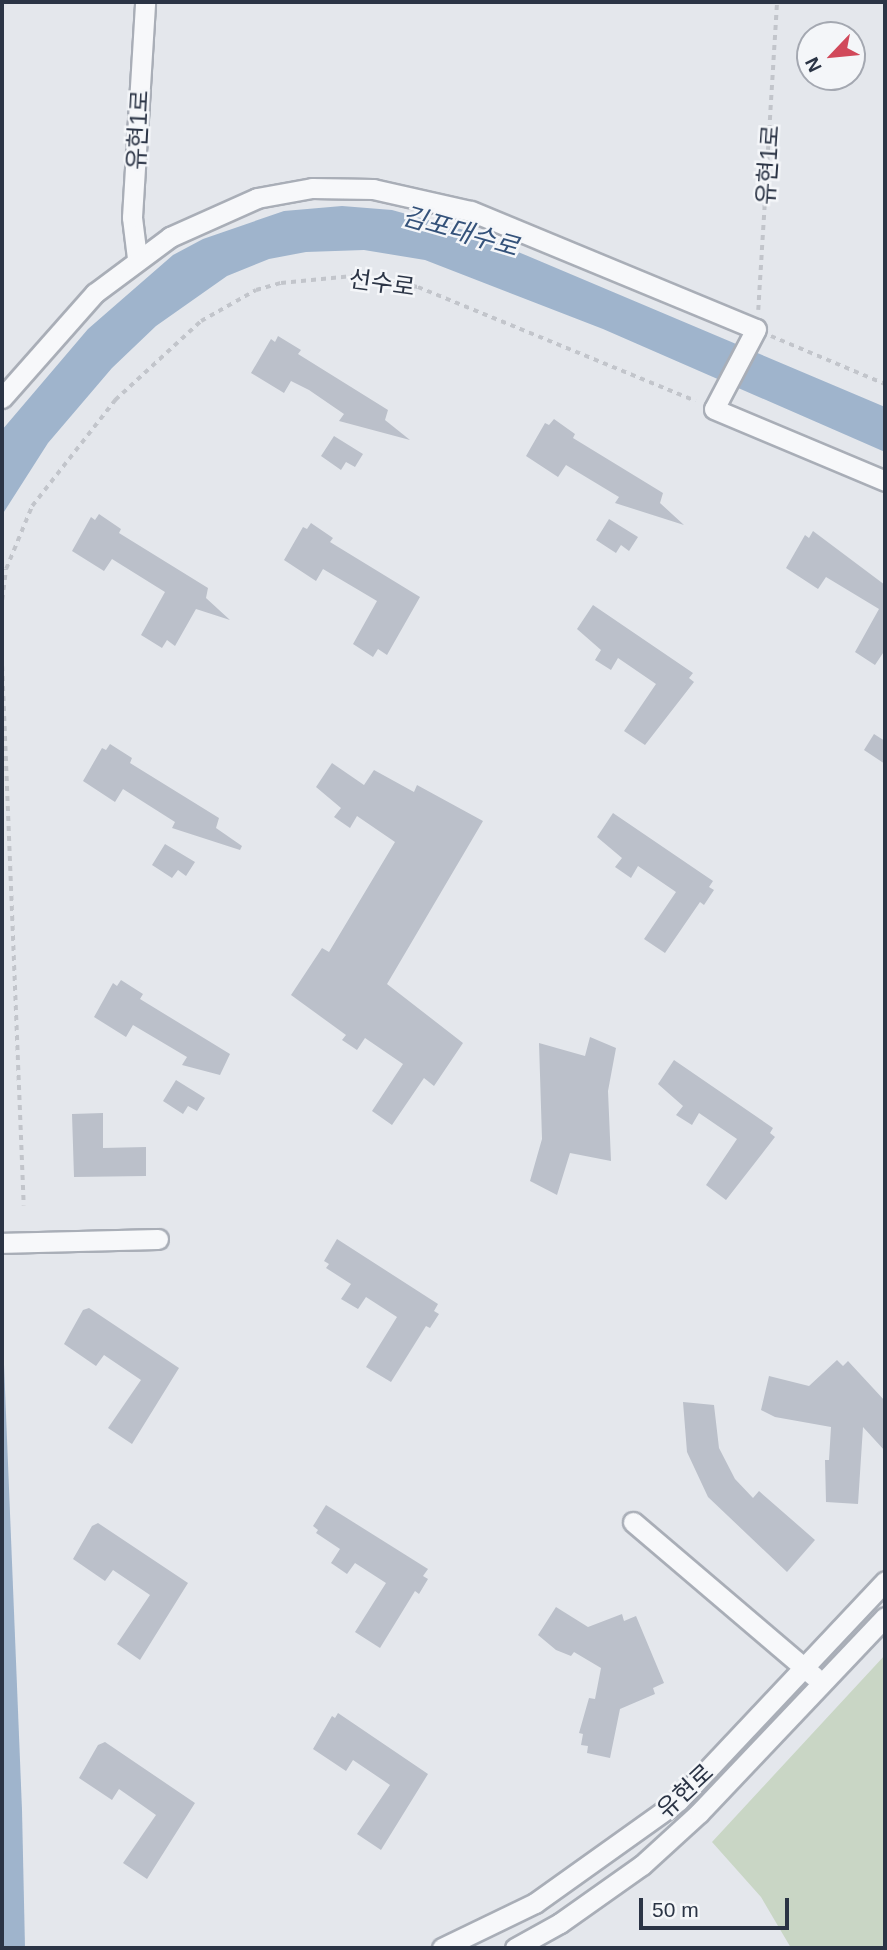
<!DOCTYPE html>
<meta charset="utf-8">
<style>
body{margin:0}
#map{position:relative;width:887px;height:1950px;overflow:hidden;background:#e4e7ec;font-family:Helvetica,"Noto Sans KR",sans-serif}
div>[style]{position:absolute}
.green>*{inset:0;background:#c9d6c5}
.water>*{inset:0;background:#9fb4cc}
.building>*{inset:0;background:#bbc0ca}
.path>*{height:3.5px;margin-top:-1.75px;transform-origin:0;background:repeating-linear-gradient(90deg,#c2c5cb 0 5px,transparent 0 10px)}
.roads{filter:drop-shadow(2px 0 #a9aeb7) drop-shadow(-2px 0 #a9aeb7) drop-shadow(0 2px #a9aeb7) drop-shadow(0 -2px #a9aeb7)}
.minor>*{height:19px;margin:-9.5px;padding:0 9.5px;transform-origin:9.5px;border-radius:9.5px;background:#f7f8fa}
span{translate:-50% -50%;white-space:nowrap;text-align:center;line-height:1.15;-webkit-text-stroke:5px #f4f6f9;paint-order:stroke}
.street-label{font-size:24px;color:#2b3445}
.water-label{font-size:26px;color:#34527a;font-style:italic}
.frame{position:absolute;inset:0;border:4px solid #2b3445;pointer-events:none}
.north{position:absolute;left:796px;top:21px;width:70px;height:70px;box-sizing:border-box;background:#f4f6f9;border:2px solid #a4a8b1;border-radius:50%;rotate:244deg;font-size:19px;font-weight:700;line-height:28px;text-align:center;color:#2b3445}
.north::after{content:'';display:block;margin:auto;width:24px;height:32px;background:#d1495b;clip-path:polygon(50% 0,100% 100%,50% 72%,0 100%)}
.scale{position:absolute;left:639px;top:1898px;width:150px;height:32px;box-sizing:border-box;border:4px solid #2b3445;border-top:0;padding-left:9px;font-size:21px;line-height:24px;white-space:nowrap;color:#2b3445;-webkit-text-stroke:5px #f4f6f9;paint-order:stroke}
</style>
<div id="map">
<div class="green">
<div style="clip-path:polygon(885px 1655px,885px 1948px,791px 1948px,761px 1897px,712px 1842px)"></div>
</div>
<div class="water">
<div style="clip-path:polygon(342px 206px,392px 210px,471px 232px,885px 407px,885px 452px,603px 329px,425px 260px,364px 250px,306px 252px,269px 259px,227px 276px,156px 326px,112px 368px,48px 443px,2px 515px,2px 430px,88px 329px,173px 255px,203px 239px,284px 211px)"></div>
<div style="clip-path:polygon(2px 1315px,22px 1810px,25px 1948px,2px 1948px)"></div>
</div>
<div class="building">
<div style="clip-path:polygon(278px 336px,301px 350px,298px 354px,388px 410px,385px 420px,410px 440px,339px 421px,344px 414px,309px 390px,291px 381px,284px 393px,251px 373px,271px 339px,275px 342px)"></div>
<div style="clip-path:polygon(554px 419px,575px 434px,573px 438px,663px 493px,660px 503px,684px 525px,615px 503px,619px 497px,566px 465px,558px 477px,526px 456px,545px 423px,549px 425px)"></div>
<div style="clip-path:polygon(334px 436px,363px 454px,355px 467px,346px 462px,341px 470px,321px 456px)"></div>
<div style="clip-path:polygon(99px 514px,121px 529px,119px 533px,208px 588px,206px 598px,230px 620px,196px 609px,175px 646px,167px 640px,162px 648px,141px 635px,165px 592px,112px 559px,104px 571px,72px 551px,91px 517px,95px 520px)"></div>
<div style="clip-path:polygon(609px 519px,638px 537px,629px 551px,621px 545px,616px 553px,596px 540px)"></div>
<div style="clip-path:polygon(311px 523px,333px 538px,330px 542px,420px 597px,387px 655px,378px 649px,373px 657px,353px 644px,377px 601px,323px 569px,316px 581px,284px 560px,303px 527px,307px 529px)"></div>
<div style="clip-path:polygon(813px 531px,885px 585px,885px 650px,875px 665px,855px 652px,879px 609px,826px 577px,818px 589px,786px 568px,805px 535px,809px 538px)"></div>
<div style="clip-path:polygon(593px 605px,693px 673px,689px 678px,694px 682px,645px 745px,624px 731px,656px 684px,618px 658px,611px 670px,595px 660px,601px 650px,577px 629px)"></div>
<div style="clip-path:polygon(874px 734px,885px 741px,885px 764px,864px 750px)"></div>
<div style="clip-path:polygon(110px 744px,132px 758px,130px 763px,219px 818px,216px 828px,242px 846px,240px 850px,172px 828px,175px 822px,123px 789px,115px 802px,83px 781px,102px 748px,106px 750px)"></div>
<div style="clip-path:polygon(332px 763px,364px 785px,374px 770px,414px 792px,417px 785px,483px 821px,387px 984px,463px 1043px,434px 1086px,424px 1078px,392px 1125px,372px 1111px,403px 1064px,365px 1038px,357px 1050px,342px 1040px,346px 1035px,291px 995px,322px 948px,329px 952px,395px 842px,357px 816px,350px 828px,334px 817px,341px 808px,316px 787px)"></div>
<div style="clip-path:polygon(613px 813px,713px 881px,709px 887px,714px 890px,704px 905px,700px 902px,665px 953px,644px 939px,676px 892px,638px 866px,631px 878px,615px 867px,622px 858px,597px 837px)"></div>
<div style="clip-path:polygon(165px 844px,195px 862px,186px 876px,178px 870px,172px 878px,152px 865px)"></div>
<div style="clip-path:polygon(121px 980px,143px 994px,140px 999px,230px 1054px,220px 1075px,182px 1065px,187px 1057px,133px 1025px,126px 1037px,94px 1017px,113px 983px,117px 986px)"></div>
<div style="clip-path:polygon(590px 1037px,616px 1048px,608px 1091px,611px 1161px,570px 1153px,557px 1195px,530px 1181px,542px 1139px,539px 1043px,585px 1056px)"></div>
<div style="clip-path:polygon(674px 1060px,773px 1128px,770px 1133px,775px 1137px,726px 1200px,706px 1185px,737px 1139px,699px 1113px,692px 1125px,676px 1115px,683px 1106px,658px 1084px)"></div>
<div style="clip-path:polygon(176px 1080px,205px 1098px,197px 1111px,188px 1106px,183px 1114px,163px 1101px)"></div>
<div style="clip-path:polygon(103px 1113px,103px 1148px,146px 1147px,146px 1176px,74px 1177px,72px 1114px)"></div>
<div style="clip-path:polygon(337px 1239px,438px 1304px,434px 1311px,439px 1314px,430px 1328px,426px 1326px,391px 1382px,366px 1367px,397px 1317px,366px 1297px,358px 1309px,341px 1299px,351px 1284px,326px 1268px,329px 1264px,324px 1261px)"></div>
<div style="clip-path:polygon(89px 1308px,179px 1368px,132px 1444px,108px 1428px,141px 1380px,104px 1355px,96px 1366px,64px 1344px,83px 1310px)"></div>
<div style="clip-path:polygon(837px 1360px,843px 1366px,848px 1361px,885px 1401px,885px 1451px,863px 1427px,858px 1504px,826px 1502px,825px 1460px,829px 1460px,831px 1427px,775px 1417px,761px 1410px,769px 1376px,809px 1386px)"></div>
<div style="clip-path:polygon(683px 1402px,714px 1405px,719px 1448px,735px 1479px,753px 1498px,759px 1491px,815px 1540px,787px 1572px,708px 1497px,687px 1452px)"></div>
<div style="clip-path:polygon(326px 1505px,428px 1569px,423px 1576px,428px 1579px,419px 1594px,415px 1591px,380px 1648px,355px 1632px,386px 1583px,355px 1563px,347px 1574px,331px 1563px,340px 1549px,316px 1533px,318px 1530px,313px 1526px)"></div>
<div style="clip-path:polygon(98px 1523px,188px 1583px,140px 1660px,117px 1644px,150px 1595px,113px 1570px,105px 1581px,73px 1559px,92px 1526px)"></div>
<div style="clip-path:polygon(556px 1607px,588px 1627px,622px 1614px,624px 1621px,636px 1616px,664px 1683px,653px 1688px,655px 1694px,620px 1709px,610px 1758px,587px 1753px,588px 1746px,581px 1745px,583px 1734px,579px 1733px,589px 1698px,595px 1699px,601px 1668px,574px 1652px,571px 1656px,556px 1650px,538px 1635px)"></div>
<div style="clip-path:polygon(338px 1713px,428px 1774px,381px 1850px,357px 1834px,390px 1785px,353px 1760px,346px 1771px,313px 1749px,332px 1716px,335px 1718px)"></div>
<div style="clip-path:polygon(105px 1742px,195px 1803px,147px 1879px,123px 1863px,156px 1815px,119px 1789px,112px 1800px,79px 1778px,98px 1745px)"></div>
</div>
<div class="path">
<div style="left:758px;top:310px;width:309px;rotate:-86.5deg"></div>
<div style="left:771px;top:336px;width:124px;rotate:22.8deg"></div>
<div style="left:2px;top:600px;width:31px;rotate:-83deg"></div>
<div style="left:6px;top:569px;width:68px;rotate:-67.6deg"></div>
<div style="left:32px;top:506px;width:135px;rotate:-51.9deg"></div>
<div style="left:115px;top:400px;width:117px;rotate:-42.6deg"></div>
<div style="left:201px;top:321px;width:63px;rotate:-29.4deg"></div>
<div style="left:256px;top:290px;width:26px;rotate:-16deg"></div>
<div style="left:281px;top:283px;width:72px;rotate:-5.6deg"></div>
<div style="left:353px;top:276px;width:66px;rotate:9.6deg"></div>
<div style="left:418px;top:287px;width:300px;rotate:22.3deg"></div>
<div style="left:2px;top:656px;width:550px;rotate:87.71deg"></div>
</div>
<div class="roads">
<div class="minor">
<div style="left:137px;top:258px;width:41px;rotate:-97deg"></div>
<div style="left:132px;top:217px;width:215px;rotate:-86.5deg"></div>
<div style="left:2px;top:398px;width:140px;rotate:-48.5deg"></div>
<div style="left:95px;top:293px;width:94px;rotate:-36.7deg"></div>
<div style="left:170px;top:237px;width:95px;rotate:-24.1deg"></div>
<div style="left:257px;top:198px;width:56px;rotate:-10.3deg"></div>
<div style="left:312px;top:188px;width:61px;rotate:0.9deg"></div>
<div style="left:373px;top:189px;width:100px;rotate:12.7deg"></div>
<div style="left:471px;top:211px;width:308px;rotate:22.5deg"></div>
<div style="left:756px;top:329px;width:90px;rotate:117.7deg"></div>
<div style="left:714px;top:409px;width:186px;rotate:22.8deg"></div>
<div style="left:2px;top:1243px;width:156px;rotate:-1.5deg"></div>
<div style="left:633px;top:1522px;width:238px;rotate:40.4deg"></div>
<div style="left:442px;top:1948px;width:103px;rotate:-25.8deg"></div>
<div style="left:535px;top:1903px;width:176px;rotate:-35.5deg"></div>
<div style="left:678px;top:1801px;width:302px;rotate:-46.7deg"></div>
<div style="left:515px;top:1948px;width:51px;rotate:-29.1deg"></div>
<div style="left:560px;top:1923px;width:100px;rotate:-35.3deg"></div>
<div style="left:642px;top:1865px;width:77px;rotate:-42.4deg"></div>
<div style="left:699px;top:1813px;width:270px;rotate:-46.5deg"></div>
</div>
</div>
<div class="street-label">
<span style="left:138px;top:130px;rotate:-87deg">유현1로</span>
<span style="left:768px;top:165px;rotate:-86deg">유현1로</span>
<span style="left:382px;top:283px;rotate:8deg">선수로</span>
<span style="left:685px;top:1791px;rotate:-43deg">유현로</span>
</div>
<div class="water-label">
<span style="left:460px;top:232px;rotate:16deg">김포대수로</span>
</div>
<div class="frame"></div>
<div class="north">N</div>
<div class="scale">50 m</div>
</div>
